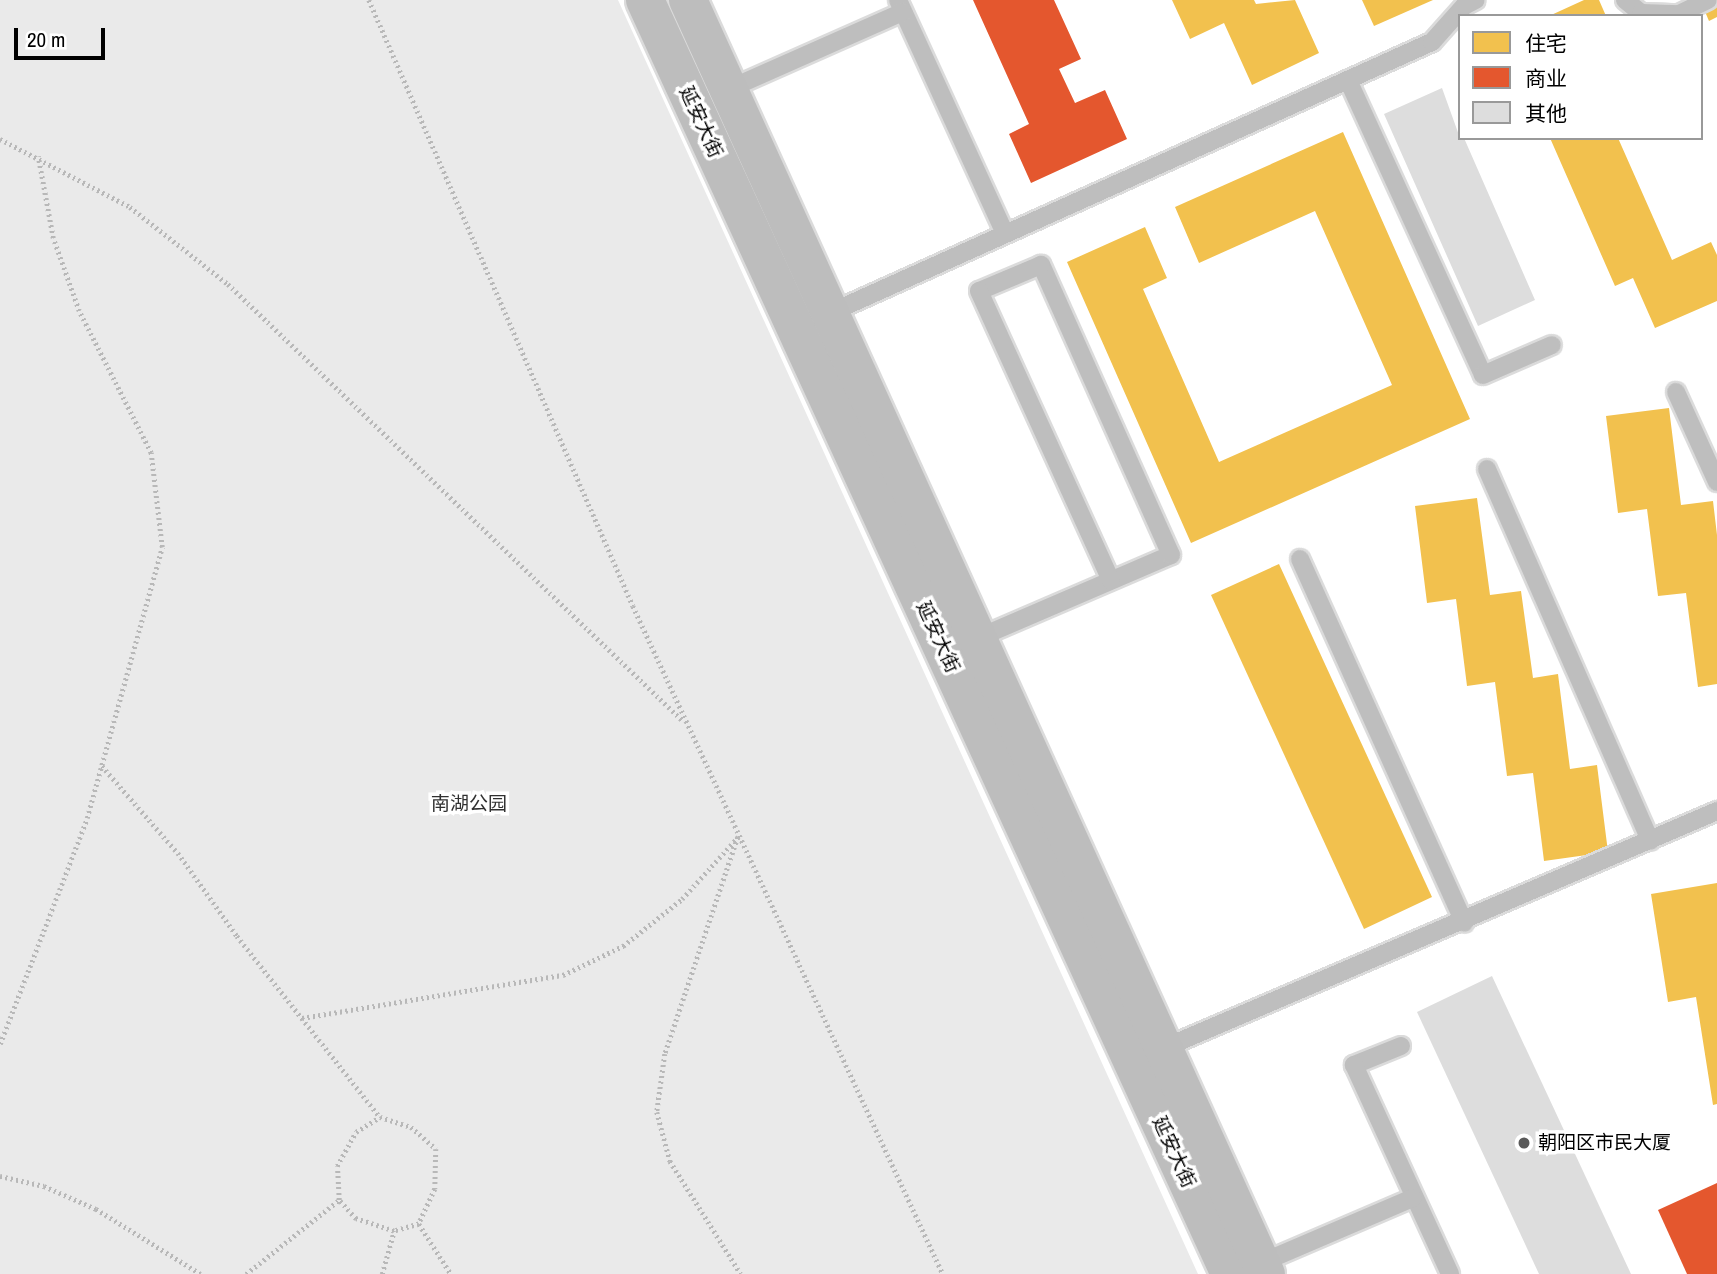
<!DOCTYPE html>
<meta charset="utf-8">
<style>
body{margin:0}
#map{position:relative;width:1717px;height:1274px;overflow:hidden;background:#fff;font-family:"Archivo Narrow","Noto Sans SC",sans-serif}
div>[style]{position:absolute}
.green>*{inset:0;background:#eaeaea}
.homes>*{inset:0;background:#f2c14e}
.shops>*{inset:0;background:#e4572e}
.building>*{inset:0;background:#ddd}
.path>*{height:4.5px;margin-top:-2.25px;transform-origin:0;background:repeating-linear-gradient(90deg,#b8b8b8 0 2px,transparent 0 5.5px)}
.roads{filter:drop-shadow(2px 0 #dbdbdb) drop-shadow(-2px 0 #dbdbdb) drop-shadow(0 2px #dbdbdb) drop-shadow(0 -2px #dbdbdb)}
.service>*{height:18px;margin:-9px;padding:0 9px;transform-origin:9px;border-radius:9px;background:#bebebe}
.primary>*{height:38px;margin:-19px;padding:0 19px;transform-origin:19px;border-radius:19px;background:#bdbdbd}
.dots>*{width:19px;height:19px;translate:-50% -50%;box-sizing:border-box;border:4px solid #fff;border-radius:50%}
span{translate:-50% -50%;white-space:nowrap;text-align:center;line-height:1.15;-webkit-text-stroke:7px #fff;paint-order:stroke}
.street-label{font-size:19px;color:#000}
.park-label{font-size:19px;color:#303030}
.poi-label{font-size:19px;color:#000}
.left{translate:0 -50%;text-align:left}
.legend{position:absolute;left:1458px;top:14px;width:245px;height:126px;box-sizing:border-box;background:#fff;border:2px solid #999;margin:0;padding:9px 12px;list-style:none;font-size:21px;color:#000}
.legend li{display:flex;align-items:center;gap:14px;height:35px}
.legend b{width:35px;border:2px solid #999}
.scale{position:absolute;left:14px;top:28px;width:91px;height:32px;box-sizing:border-box;border:4px solid #000;border-top:0;padding-left:9px;font-size:21px;line-height:24px;white-space:nowrap;color:#000;-webkit-text-stroke:5px #fff;paint-order:stroke}
</style>
<div id="map">
<div class="green">
<div style="clip-path:polygon(0 0,618px 0,1198px 1274px,0 1274px)"></div>
</div>
<div class="homes">
<div style="clip-path:polygon(1172px 0,1254px 0,1256px 4px,1295px 0,1319px 53px,1252px 85px,1224px 23px,1190px 39px)"></div>
<div style="clip-path:polygon(1362px 0,1433px 0,1374px 26px)"></div>
<div style="clip-path:polygon(1584px 0,1599px 0,1606px 16px,1549px 16px)"></div>
<div style="clip-path:polygon(1700px 0,1717px 0,1717px 17px,1709px 21px)"></div>
<div style="clip-path:polygon(1343px 132px,1470px 419px,1191px 543px,1067px 262px,1145px 227px,1167px 278px,1143px 289px,1219px 462px,1392px 385px,1315px 211px,1199px 263px,1175px 207px)"></div>
<div style="clip-path:polygon(1550px 138px,1618px 138px,1672px 260px,1711px 242px,1717px 255px,1717px 301px,1655px 328px,1633px 278px,1615px 286px)"></div>
<div style="clip-path:polygon(1669px 408px,1681px 505px,1713px 501px,1717px 535px,1717px 684px,1698px 687px,1686px 593px,1658px 596px,1647px 509px,1618px 513px,1606px 416px)"></div>
<div style="clip-path:polygon(1477px 498px,1490px 595px,1521px 591px,1533px 678px,1558px 674px,1570px 769px,1597px 765px,1608px 852px,1544px 861px,1533px 773px,1507px 776px,1495px 682px,1467px 686px,1456px 599px,1427px 603px,1415px 506px)"></div>
<div style="clip-path:polygon(1279px 564px,1432px 897px,1364px 929px,1211px 595px)"></div>
<div style="clip-path:polygon(1717px 883px,1717px 1104px,1713px 1105px,1696px 997px,1668px 1002px,1651px 894px)"></div>
</div>
<div class="shops">
<div style="clip-path:polygon(973px 0,1054px 0,1081px 59px,1059px 69px,1075px 103px,1105px 90px,1127px 139px,1031px 183px,1009px 134px,1029px 124px)"></div>
<div style="clip-path:polygon(1717px 1183px,1717px 1274px,1687px 1274px,1658px 1210px)"></div>
</div>
<div class="building">
<div style="clip-path:polygon(1442px 88px,1460px 138px,1464px 138px,1535px 300px,1478px 326px,1384px 114px)"></div>
<div style="clip-path:polygon(1492px 976px,1631px 1274px,1539px 1274px,1417px 1012px)"></div>
</div>
<div class="path">
<div style="left:369px;top:0;width:661px;rotate:66.46deg"></div>
<div style="left:633px;top:606px;width:736px;rotate:65.11deg"></div>
<div style="left:0;top:139px;width:147px;rotate:27.6deg"></div>
<div style="left:130px;top:207px;width:125px;rotate:38.2deg"></div>
<div style="left:228px;top:284px;width:631px;rotate:43.84deg"></div>
<div style="left:102px;top:766px;width:116px;rotate:48.9deg"></div>
<div style="left:178px;top:853px;width:102px;rotate:54.6deg"></div>
<div style="left:237px;top:936px;width:231px;rotate:51.7deg"></div>
<div style="left:302px;top:1018px;width:265px;rotate:-9.4deg"></div>
<div style="left:563px;top:975px;width:67px;rotate:-25.8deg"></div>
<div style="left:623px;top:946px;width:75px;rotate:-38.5deg"></div>
<div style="left:682px;top:899px;width:84px;rotate:-47.9deg"></div>
<div style="left:738px;top:837px;width:229px;rotate:108.6deg"></div>
<div style="left:665px;top:1054px;width:59px;rotate:97.9deg"></div>
<div style="left:657px;top:1112px;width:51px;rotate:75.1deg"></div>
<div style="left:670px;top:1161px;width:133px;rotate:57.9deg"></div>
<div style="left:0;top:1044px;width:242px;rotate:-68.9deg"></div>
<div style="left:87px;top:818px;width:281px;rotate:-74.5deg"></div>
<div style="left:162px;top:547px;width:95px;rotate:-96.7deg"></div>
<div style="left:151px;top:453px;width:159px;rotate:-116.9deg"></div>
<div style="left:79px;top:311px;width:77px;rotate:-109.6deg"></div>
<div style="left:53px;top:238px;width:83px;rotate:-100.4deg"></div>
<div style="left:380px;top:1117px;width:33px;rotate:18deg"></div>
<div style="left:411px;top:1127px;width:33px;rotate:41deg"></div>
<div style="left:436px;top:1149px;width:40px;rotate:91.4deg"></div>
<div style="left:435px;top:1189px;width:38px;rotate:115deg"></div>
<div style="left:419px;top:1224px;width:26px;rotate:164deg"></div>
<div style="left:394px;top:1231px;width:40px;rotate:-162deg"></div>
<div style="left:356px;top:1219px;width:25px;rotate:-132deg"></div>
<div style="left:339px;top:1200px;width:34px;rotate:-93deg"></div>
<div style="left:337px;top:1166px;width:39px;rotate:-61deg"></div>
<div style="left:356px;top:1132px;width:28px;rotate:-32deg"></div>
<div style="left:0;top:1176px;width:45px;rotate:12.8deg"></div>
<div style="left:44px;top:1186px;width:57px;rotate:23.9deg"></div>
<div style="left:96px;top:1209px;width:123px;rotate:31.8deg"></div>
<div style="left:419px;top:1224px;width:59px;rotate:57.4deg"></div>
<div style="left:246px;top:1274px;width:119px;rotate:-38.5deg"></div>
<div style="left:382px;top:1274px;width:45px;rotate:-74.4deg"></div>
</div>
<div class="roads">
<div class="service">
<div style="left:898px;top:0;width:257px;rotate:65.4deg"></div>
<div style="left:1625px;top:0;width:21px;rotate:39deg"></div>
<div style="left:1641px;top:13px;width:38px;rotate:2deg"></div>
<div style="left:1679px;top:14px;width:32px;rotate:-26deg"></div>
<div style="left:1348px;top:80px;width:324px;rotate:65.4deg"></div>
<div style="left:1483px;top:375px;width:75px;rotate:-23.5deg"></div>
<div style="left:729px;top:89px;width:190px;rotate:-23.9deg"></div>
<div style="left:830px;top:313px;width:660px;rotate:-24.24deg"></div>
<div style="left:1432px;top:42px;width:48px;rotate:-48.4deg"></div>
<div style="left:1464px;top:6px;width:13px;rotate:-27deg"></div>
<div style="left:1676px;top:392px;width:99px;rotate:65.5deg"></div>
<div style="left:1487px;top:469px;width:406px;rotate:66.3deg"></div>
<div style="left:1300px;top:559px;width:399px;rotate:65.7deg"></div>
<div style="left:978px;top:638px;width:210px;rotate:-23.3deg"></div>
<div style="left:1171px;top:555px;width:318px;rotate:-114.1deg"></div>
<div style="left:1041px;top:265px;width:67px;rotate:157.2deg"></div>
<div style="left:979px;top:291px;width:318px;rotate:65.5deg"></div>
<div style="left:1401px;top:1046px;width:51px;rotate:158deg"></div>
<div style="left:1354px;top:1065px;width:230px;rotate:65.3deg"></div>
<div style="left:1164px;top:1048px;width:602px;rotate:-23.2deg"></div>
<div style="left:1261px;top:1263px;width:165px;rotate:-23.2deg"></div>
</div>
<div class="primary">
<div style="left:645px;top:0;width:1402px;rotate:65.34deg"></div>
<div style="left:688px;top:0;width:1399px;rotate:65.6deg"></div>
</div>
</div>
<div class="dots">
<div style="left:1524px;top:1143px;background:#595959"></div>
</div>
<div class="street-label">
<span style="left:701px;top:122px;rotate:65deg">延安大街</span>
<span style="left:938px;top:637px;rotate:65deg">延安大街</span>
<span style="left:1174px;top:1152px;rotate:65deg">延安大街</span>
</div>
<div class="park-label">
<span style="left:469px;top:804px">南湖公园</span>
</div>
<div class="poi-label">
<span class="left" style="left:1538px;top:1143px">朝阳区市民大厦</span>
</div>
<ul class="legend">
<li><b style="height:19px;background:#f2c14e"></b>住宅</li>
<li><b style="height:19px;background:#e4572e"></b>商业</li>
<li><b style="height:19px;background:#ddd"></b>其他</li>
</ul>
<div class="scale">20 m</div>
</div>
